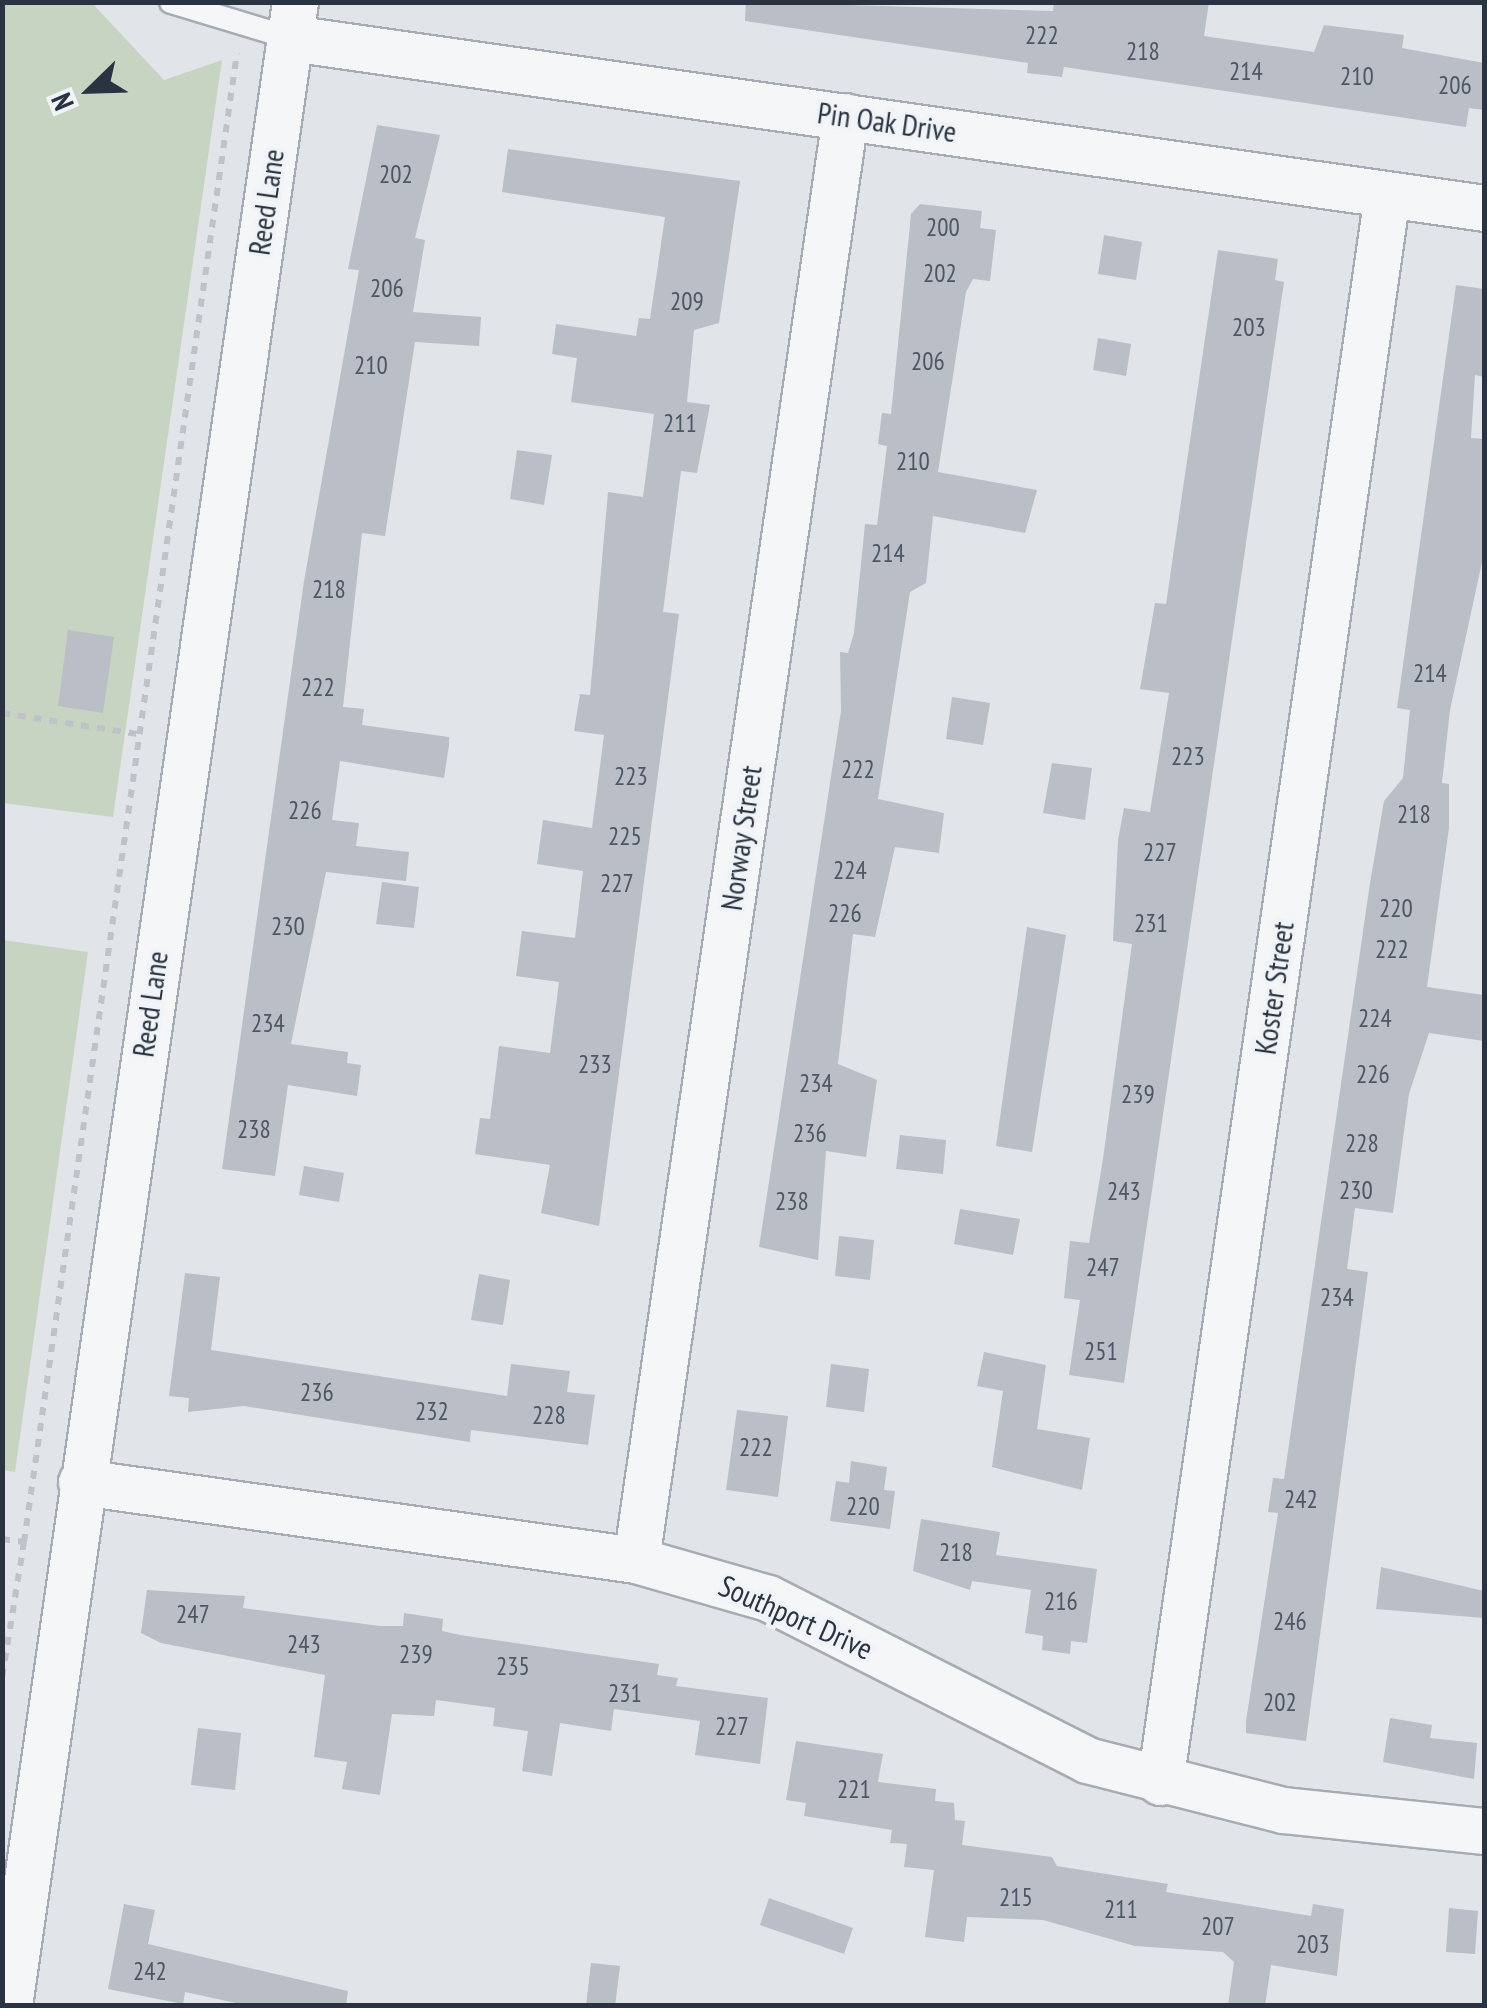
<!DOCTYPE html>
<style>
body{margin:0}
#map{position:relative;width:1487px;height:2008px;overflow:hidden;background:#e1e5ea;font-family:"PT Sans Narrow",sans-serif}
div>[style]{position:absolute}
.green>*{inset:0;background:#c7d4c2}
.building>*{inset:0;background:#b9bec7}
.path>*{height:6px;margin-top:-3px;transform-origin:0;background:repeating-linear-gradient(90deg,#bfc3c9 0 8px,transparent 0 16px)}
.roads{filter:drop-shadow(2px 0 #a6acb4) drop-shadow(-2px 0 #a6acb4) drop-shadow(0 2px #a6acb4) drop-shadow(0 -2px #a6acb4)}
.service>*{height:22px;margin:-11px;padding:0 11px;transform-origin:11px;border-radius:11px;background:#f4f6f8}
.minor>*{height:45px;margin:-22.5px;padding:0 22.5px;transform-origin:22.5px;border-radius:22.5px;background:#f4f6f8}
span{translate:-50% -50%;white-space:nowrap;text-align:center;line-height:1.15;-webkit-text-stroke:8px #f1f4f7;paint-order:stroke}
.number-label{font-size:25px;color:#4d5663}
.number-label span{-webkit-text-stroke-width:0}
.street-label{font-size:30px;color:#293342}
.frame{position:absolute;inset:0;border:5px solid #293342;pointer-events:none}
.north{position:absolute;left:40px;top:40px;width:100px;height:100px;-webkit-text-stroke:8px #f1f4f7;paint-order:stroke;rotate:247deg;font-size:28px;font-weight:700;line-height:40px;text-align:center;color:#293342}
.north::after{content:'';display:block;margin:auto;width:35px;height:45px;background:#293342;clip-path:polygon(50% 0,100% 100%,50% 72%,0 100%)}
</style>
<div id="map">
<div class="green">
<div style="clip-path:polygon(3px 3px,92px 3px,164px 80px,222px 60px,113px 817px,3px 803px)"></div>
<div style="clip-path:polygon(3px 940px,88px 952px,15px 1472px,2px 1470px)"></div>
</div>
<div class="building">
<div style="clip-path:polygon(746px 2px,1053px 11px,1054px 2px,1209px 2px,1204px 36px,1314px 52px,1324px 25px,1404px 35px,1402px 48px,1484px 63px,1484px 110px,1469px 108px,1466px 127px,1064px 67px,1062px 77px,1027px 73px,1028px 63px,745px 21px)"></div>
<div style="clip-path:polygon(377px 125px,440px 135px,415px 238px,425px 240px,413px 312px,481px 317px,479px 346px,415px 342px,385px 536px,362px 533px,343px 707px,364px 709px,362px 725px,449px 737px,449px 745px,444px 778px,340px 761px,332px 820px,359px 823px,356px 846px,409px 852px,406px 881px,326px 872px,291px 1044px,348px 1052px,347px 1063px,361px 1065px,357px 1096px,288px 1085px,275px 1176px,222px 1169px,304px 581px,359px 270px,348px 269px)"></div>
<div style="clip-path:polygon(508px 149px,740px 181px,719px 323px,694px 330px,687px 402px,710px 405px,697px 473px,681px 471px,663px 612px,679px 614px,599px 1226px,541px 1213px,550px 1165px,475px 1154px,480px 1118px,490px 1119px,499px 1046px,550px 1053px,559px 982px,516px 976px,522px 931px,575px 938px,583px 871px,537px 864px,543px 820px,592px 828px,604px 735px,574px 731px,580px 694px,590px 695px,608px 492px,643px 497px,654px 414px,571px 402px,577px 358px,552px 354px,556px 324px,636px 336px,639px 318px,650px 319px,665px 217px,502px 192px)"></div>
<div style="clip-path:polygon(920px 204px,982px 211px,980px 228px,996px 230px,990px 281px,973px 279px,966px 292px,938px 472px,1037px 490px,1025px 533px,933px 516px,926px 583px,910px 592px,878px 799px,944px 813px,939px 853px,895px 847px,875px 937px,853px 934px,838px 1064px,877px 1080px,866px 1157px,826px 1151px,818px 1260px,759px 1247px,841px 711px,840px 652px,848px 653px,854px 633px,865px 524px,877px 525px,887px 446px,878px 444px,882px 413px,891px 414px,911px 214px)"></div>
<div style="clip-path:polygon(1104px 235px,1142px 242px,1136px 280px,1098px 274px)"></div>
<div style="clip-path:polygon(1218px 250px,1278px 259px,1275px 280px,1284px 282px,1124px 1383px,1069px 1375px,1080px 1300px,1064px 1298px,1070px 1241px,1089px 1243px,1103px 1159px,1132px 944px,1113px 941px,1118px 840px,1124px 808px,1150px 812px,1169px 693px,1140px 689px,1155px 603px,1166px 604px)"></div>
<div style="clip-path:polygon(1456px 285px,1484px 289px,1484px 377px,1475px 375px,1471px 438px,1484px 439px,1484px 553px,1450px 710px,1442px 783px,1449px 784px,1449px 828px,1427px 987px,1484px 995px,1484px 1041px,1429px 1033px,1409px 1094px,1393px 1213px,1355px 1208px,1347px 1269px,1368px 1272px,1306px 1741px,1246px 1733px,1246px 1721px,1278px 1513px,1268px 1512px,1273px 1478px,1284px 1479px,1370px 883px,1384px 801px,1403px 778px,1410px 710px,1397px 708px)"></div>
<div style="clip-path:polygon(1098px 338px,1131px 344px,1126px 376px,1093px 370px)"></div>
<div style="clip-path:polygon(517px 450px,552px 455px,544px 505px,510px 499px)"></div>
<div style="clip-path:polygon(68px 630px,114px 637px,103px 713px,58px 706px)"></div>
<div style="clip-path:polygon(952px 697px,990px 703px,983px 745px,946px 739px)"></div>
<div style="clip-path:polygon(1052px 763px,1092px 768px,1085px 820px,1043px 813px)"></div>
<div style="clip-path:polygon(382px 882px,419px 887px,414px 928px,376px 924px)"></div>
<div style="clip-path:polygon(1027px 927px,1066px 935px,1032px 1152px,996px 1146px)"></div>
<div style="clip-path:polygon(900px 1135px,946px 1140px,943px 1174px,896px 1169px)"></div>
<div style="clip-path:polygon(304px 1166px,344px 1173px,339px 1202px,299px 1195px)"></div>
<div style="clip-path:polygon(960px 1209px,1020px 1219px,1013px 1255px,954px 1244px)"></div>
<div style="clip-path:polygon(839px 1236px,874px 1240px,870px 1280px,835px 1276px)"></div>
<div style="clip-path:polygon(185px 1273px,220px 1277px,211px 1350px,507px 1396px,511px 1364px,570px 1371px,567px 1392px,595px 1395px,588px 1445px,471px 1430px,470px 1442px,244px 1406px,188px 1412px,189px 1398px,169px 1396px)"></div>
<div style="clip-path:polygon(479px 1274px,510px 1280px,503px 1325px,471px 1320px)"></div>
<div style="clip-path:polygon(984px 1352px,1046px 1365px,1037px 1429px,1090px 1438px,1082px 1490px,992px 1467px,1003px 1391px,977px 1386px)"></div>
<div style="clip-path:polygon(831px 1364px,869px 1369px,864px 1412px,826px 1407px)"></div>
<div style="clip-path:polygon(737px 1410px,788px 1416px,778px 1497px,726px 1490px)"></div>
<div style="clip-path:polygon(851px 1461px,887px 1467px,884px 1490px,895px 1491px,890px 1529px,830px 1521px,836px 1481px,849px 1483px)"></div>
<div style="clip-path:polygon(921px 1519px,1000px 1532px,996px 1555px,1097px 1569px,1087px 1643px,1071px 1641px,1070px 1654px,1042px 1650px,1043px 1636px,1025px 1633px,1031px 1590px,972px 1581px,970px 1590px,913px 1571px)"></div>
<div style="clip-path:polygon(1381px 1567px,1484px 1591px,1484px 1618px,1376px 1609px)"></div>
<div style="clip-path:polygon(147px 1590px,245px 1596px,243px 1608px,380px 1626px,403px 1626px,404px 1613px,443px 1619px,442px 1631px,460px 1635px,659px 1664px,657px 1675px,678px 1678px,676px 1686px,768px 1698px,760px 1764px,695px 1755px,700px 1721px,614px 1709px,611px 1731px,560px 1723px,552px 1776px,522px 1771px,528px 1731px,493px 1726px,495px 1708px,436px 1700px,434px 1716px,392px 1714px,380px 1795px,342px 1789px,347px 1762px,314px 1757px,325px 1675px,161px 1643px,141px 1633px)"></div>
<div style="clip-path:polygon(1390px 1718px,1432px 1725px,1430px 1738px,1477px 1743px,1474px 1779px,1383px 1762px)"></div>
<div style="clip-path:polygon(198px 1728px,241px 1733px,235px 1790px,191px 1785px)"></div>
<div style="clip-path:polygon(796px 1741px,883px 1754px,878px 1782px,936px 1789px,935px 1801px,954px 1803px,955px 1820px,965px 1821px,962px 1845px,1052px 1857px,1057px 1866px,1168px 1884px,1166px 1892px,1311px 1916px,1313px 1904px,1344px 1909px,1337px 1976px,1271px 1965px,1265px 2006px,1228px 2006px,1234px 1962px,1223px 1952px,1135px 1946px,1043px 1920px,967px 1917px,964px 1942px,925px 1937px,934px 1870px,904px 1867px,907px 1844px,890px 1843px,892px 1830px,804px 1816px,806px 1803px,786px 1800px)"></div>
<div style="clip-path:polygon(769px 1898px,853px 1928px,844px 1954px,760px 1925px)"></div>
<div style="clip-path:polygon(124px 1904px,155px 1910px,148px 1944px,348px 1991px,346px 2006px,250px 2006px,185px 1992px,183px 2004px,108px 1989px)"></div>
<div style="clip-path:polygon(1449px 1908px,1478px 1911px,1475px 1954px,1446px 1952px)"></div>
<div style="clip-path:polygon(591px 1963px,620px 1966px,615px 2006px,586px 2006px)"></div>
</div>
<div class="path">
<div style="left:2px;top:713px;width:137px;rotate:8.8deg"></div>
<div style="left:2px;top:1539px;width:22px;rotate:8deg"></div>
<div style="left:24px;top:1542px;width:138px;rotate:99.2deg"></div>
<div style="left:24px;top:1542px;width:1504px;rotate:-81.86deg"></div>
</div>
<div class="roads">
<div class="service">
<div style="left:171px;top:2px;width:124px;rotate:16.8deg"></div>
</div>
<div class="minor">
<div style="left:290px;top:38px;width:1206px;rotate:8.1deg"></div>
<div style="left:81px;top:1482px;width:560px;rotate:8deg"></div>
<div style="left:636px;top:1560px;width:137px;rotate:16.1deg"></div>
<div style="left:768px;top:1598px;width:358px;rotate:26.9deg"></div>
<div style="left:1087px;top:1760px;width:202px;rotate:14.3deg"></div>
<div style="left:1283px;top:1810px;width:202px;rotate:6deg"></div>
<div style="left:636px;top:1560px;width:1459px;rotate:-81.76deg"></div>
<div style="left:1160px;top:1782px;width:1603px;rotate:-81.86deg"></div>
<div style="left:9px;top:2006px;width:2024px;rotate:-81.88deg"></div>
</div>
</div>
<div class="number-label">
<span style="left:1042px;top:35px">222</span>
<span style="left:1143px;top:51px">218</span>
<span style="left:1246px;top:71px">214</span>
<span style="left:1357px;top:76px">210</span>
<span style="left:1455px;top:85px">206</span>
<span style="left:396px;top:174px">202</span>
<span style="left:943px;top:227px">200</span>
<span style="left:940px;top:273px">202</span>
<span style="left:387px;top:288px">206</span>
<span style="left:687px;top:301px">209</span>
<span style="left:1249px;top:327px">203</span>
<span style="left:928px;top:361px">206</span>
<span style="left:371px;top:365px">210</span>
<span style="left:680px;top:423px">211</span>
<span style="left:913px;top:461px">210</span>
<span style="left:888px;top:553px">214</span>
<span style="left:329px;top:589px">218</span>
<span style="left:1430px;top:673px">214</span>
<span style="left:318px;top:687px">222</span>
<span style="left:1188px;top:756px">223</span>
<span style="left:858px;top:769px">222</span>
<span style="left:631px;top:776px">223</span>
<span style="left:305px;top:810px">226</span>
<span style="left:1414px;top:814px">218</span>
<span style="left:625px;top:836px">225</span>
<span style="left:1160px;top:852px">227</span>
<span style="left:850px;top:870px">224</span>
<span style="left:617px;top:883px">227</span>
<span style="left:1396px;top:908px">220</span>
<span style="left:845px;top:913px">226</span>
<span style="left:1151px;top:923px">231</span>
<span style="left:288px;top:926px">230</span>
<span style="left:1392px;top:949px">222</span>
<span style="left:1375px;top:1018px">224</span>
<span style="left:268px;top:1023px">234</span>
<span style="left:595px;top:1064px">233</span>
<span style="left:1373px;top:1074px">226</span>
<span style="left:816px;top:1083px">234</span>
<span style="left:1138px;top:1094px">239</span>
<span style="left:254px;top:1129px">238</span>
<span style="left:810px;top:1133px">236</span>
<span style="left:1362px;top:1143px">228</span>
<span style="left:1356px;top:1190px">230</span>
<span style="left:1124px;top:1191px">243</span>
<span style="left:792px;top:1201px">238</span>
<span style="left:1103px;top:1267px">247</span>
<span style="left:1337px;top:1297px">234</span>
<span style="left:1101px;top:1351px">251</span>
<span style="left:317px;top:1392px">236</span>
<span style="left:432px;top:1411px">232</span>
<span style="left:549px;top:1415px">228</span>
<span style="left:756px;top:1447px">222</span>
<span style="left:1301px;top:1499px">242</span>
<span style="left:863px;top:1506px">220</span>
<span style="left:956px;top:1552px">218</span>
<span style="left:1061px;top:1601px">216</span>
<span style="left:193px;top:1614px">247</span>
<span style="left:1290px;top:1621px">246</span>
<span style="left:304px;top:1644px">243</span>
<span style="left:416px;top:1654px">239</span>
<span style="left:513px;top:1666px">235</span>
<span style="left:625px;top:1693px">231</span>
<span style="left:1280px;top:1702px">202</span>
<span style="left:732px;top:1726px">227</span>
<span style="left:854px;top:1789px">221</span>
<span style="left:1016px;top:1897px">215</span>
<span style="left:1121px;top:1909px">211</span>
<span style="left:1218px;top:1926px">207</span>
<span style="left:1313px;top:1944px">203</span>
<span style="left:150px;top:1971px">242</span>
</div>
<div class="street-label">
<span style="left:887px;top:122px;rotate:8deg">Pin Oak Drive</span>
<span style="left:266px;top:202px;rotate:-82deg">Reed Lane</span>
<span style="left:741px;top:838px;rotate:-82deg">Norway Street</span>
<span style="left:1274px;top:988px;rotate:-82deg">Koster Street</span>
<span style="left:150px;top:1004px;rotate:-82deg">Reed Lane</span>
<span style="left:796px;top:1617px;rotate:24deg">Southport Drive</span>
</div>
<div class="frame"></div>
<div class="north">N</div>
</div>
